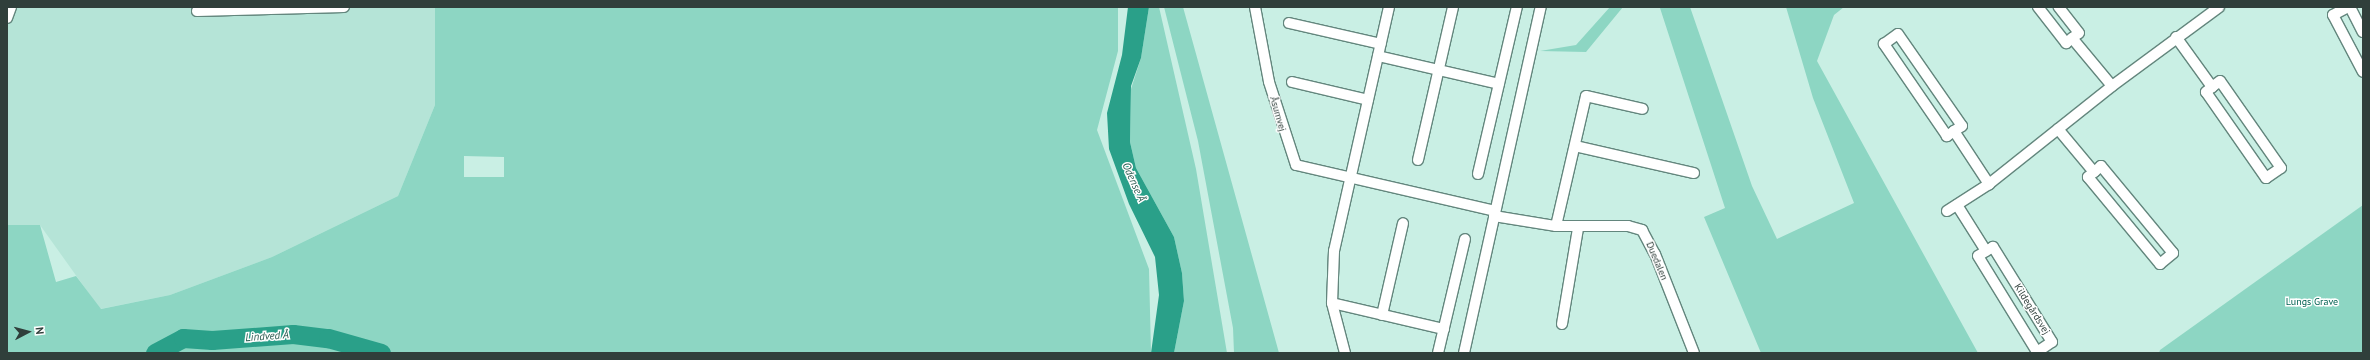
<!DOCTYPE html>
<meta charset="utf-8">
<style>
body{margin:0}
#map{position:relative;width:2370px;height:360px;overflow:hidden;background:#c9efe4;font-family:"PT Sans",sans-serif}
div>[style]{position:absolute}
.built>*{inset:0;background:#b5e4d7}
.green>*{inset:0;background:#8dd6c3}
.water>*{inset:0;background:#2aa089}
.river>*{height:19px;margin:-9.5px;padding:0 9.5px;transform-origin:9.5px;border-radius:9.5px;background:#2aa089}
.roads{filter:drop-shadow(1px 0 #63867d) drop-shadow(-1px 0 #63867d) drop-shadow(0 1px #63867d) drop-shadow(0 -1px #63867d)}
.minor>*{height:10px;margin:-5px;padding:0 5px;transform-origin:5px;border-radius:5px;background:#fff}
span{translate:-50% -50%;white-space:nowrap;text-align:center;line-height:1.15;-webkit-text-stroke:3px #fff;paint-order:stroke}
.street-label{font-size:10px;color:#303f3b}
.park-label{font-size:10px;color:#006151}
.water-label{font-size:11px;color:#2c5b50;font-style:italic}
.frame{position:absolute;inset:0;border:8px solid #303f3b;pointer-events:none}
.north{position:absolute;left:8px;top:312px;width:40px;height:40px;-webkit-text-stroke:3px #fff;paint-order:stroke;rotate:84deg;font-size:11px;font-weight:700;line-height:16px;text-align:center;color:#303f3b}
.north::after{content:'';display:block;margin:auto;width:14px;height:18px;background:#303f3b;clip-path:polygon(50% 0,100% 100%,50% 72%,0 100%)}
</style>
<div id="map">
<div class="built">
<div style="clip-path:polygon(7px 7px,435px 7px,435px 105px,398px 196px,272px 257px,170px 295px,100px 309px,40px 225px,7px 225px)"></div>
</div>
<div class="green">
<div style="clip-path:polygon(evenodd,435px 7px,1118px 7px,1118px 51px,1097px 130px,1149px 269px,1151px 353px,7px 353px,7px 225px,40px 225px,56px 282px,76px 276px,101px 309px,170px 295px,272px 257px,398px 196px,435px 105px,435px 7px,464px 156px,504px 157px,504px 177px,464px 177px,464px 156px)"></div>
<div style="clip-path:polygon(1149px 7px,1159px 7px,1196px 169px,1227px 353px,1174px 353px,1184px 301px,1182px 273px,1174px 237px,1136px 168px,1130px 142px,1131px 89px,1141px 58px)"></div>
<div style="clip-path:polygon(1164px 7px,1183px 7px,1279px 353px,1234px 353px,1233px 328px,1198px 141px)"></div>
<div style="clip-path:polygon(1610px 7px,1623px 7px,1586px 52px,1540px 51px,1576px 45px)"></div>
<div style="clip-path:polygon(1652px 7px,1690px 7px,1752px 186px,1777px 239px,1854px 203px,1813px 98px,1786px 7px,1844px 7px,1834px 15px,1817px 61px,1978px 353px,1761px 353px,1704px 217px,1725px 208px,1660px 8px)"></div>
<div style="clip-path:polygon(2363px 205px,2363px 353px,2159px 353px,2160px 350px)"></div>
</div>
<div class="water">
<div style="clip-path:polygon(1128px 7px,1149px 7px,1141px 58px,1131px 86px,1130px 142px,1136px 168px,1174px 237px,1182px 273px,1184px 301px,1174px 353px,1151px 353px,1159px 295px,1155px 257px,1129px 204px,1109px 149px,1107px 113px,1122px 55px)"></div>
</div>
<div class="river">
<div style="left:155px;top:353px;width:32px;rotate:-28deg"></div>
<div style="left:183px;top:338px;width:29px;rotate:4deg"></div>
<div style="left:212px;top:340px;width:81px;rotate:-4.2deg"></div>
<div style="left:293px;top:334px;width:35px;rotate:7deg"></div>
<div style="left:328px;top:338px;width:55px;rotate:15.8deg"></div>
</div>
<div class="roads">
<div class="minor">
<div style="left:1255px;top:7px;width:76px;rotate:79.4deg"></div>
<div style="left:1269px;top:82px;width:87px;rotate:72deg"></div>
<div style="left:1296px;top:165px;width:204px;rotate:13deg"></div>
<div style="left:2038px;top:7px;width:46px;rotate:52.1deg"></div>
<div style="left:2066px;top:43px;width:16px;rotate:-38deg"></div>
<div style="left:2079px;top:33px;width:33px;rotate:-128deg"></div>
<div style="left:2348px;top:7px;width:17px;rotate:152deg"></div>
<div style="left:2333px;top:15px;width:64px;rotate:62.2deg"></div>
<div style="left:2350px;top:7px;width:28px;rotate:63deg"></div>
<div style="left:197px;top:11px;width:147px;rotate:-1.6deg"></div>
<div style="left:7px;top:18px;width:12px;rotate:-70deg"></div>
<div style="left:1289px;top:23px;width:94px;rotate:12.9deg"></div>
<div style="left:2176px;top:37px;width:62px;rotate:54.2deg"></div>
<div style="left:2212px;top:87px;width:8px;rotate:140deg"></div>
<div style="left:2206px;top:92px;width:105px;rotate:55.1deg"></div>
<div style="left:2266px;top:178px;width:18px;rotate:-34deg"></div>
<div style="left:2281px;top:168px;width:106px;rotate:-125deg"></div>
<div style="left:2220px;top:81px;width:10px;rotate:143deg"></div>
<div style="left:2072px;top:38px;width:62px;rotate:50.2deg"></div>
<div style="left:1378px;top:56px;width:124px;rotate:13deg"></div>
<div style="left:1292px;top:82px;width:78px;rotate:13.3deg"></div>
<div style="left:2058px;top:129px;width:56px;rotate:50.1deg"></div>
<div style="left:2094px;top:172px;width:8px;rotate:140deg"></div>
<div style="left:2088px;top:177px;width:113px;rotate:50.4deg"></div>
<div style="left:2160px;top:264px;width:17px;rotate:-40deg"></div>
<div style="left:2173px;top:253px;width:113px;rotate:-129.6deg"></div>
<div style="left:2101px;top:166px;width:9px;rotate:139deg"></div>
<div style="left:1954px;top:131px;width:9px;rotate:144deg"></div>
<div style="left:1947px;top:136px;width:112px;rotate:-124.4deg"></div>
<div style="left:1884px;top:44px;width:17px;rotate:-36deg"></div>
<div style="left:1898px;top:34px;width:112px;rotate:55.2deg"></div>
<div style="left:1962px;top:126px;width:9px;rotate:148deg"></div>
<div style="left:1954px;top:131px;width:64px;rotate:56.6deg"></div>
<div style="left:1575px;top:146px;width:122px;rotate:12.8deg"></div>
<div style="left:1418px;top:160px;width:157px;rotate:-77.1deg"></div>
<div style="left:1478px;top:174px;width:171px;rotate:-76.9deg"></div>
<div style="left:1957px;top:205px;width:54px;rotate:57.8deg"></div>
<div style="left:1986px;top:251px;width:9px;rotate:148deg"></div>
<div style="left:1978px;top:256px;width:113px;rotate:58.4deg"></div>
<div style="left:2037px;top:352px;width:18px;rotate:-34deg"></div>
<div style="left:2052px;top:342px;width:112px;rotate:-121.8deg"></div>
<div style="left:1993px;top:247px;width:8px;rotate:150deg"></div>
<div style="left:1947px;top:211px;width:50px;rotate:-32.7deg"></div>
<div style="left:1989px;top:184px;width:157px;rotate:-38.5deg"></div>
<div style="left:2112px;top:86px;width:133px;rotate:-36.4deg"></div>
<div style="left:1494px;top:216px;width:63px;rotate:9.2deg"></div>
<div style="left:1556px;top:226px;width:72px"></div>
<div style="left:1628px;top:226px;width:15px;rotate:16deg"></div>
<div style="left:1642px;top:230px;width:27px;rotate:62deg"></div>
<div style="left:1655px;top:254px;width:106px;rotate:68.5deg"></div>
<div style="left:1556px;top:226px;width:133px;rotate:-77deg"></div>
<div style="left:1586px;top:96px;width:58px;rotate:12.8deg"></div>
<div style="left:1332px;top:303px;width:115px;rotate:13.1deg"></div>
<div style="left:1382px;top:315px;width:94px;rotate:-77.1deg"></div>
<div style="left:1562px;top:324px;width:97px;rotate:-80.5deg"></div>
<div style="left:1345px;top:353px;width:52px;rotate:-104.6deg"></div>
<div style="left:1332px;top:303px;width:52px;rotate:-87.8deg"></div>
<div style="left:1334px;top:251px;width:250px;rotate:-77.3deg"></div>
<div style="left:1438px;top:353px;width:117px;rotate:-76.7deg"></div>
<div style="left:1464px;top:353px;width:354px;rotate:-77.5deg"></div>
</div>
</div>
<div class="street-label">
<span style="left:1278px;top:114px;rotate:74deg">Åsumvej</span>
<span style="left:1657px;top:261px;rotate:67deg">Duedalen</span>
<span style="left:2032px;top:309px;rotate:58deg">Kildegårdsvej</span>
</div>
<div class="park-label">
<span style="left:2312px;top:302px">Lungs Grave</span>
</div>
<div class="water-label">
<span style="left:1134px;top:182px;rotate:66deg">Odense Å</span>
<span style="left:267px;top:336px;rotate:-4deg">Lindved Å</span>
</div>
<div class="frame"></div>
<div class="north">N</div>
</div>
